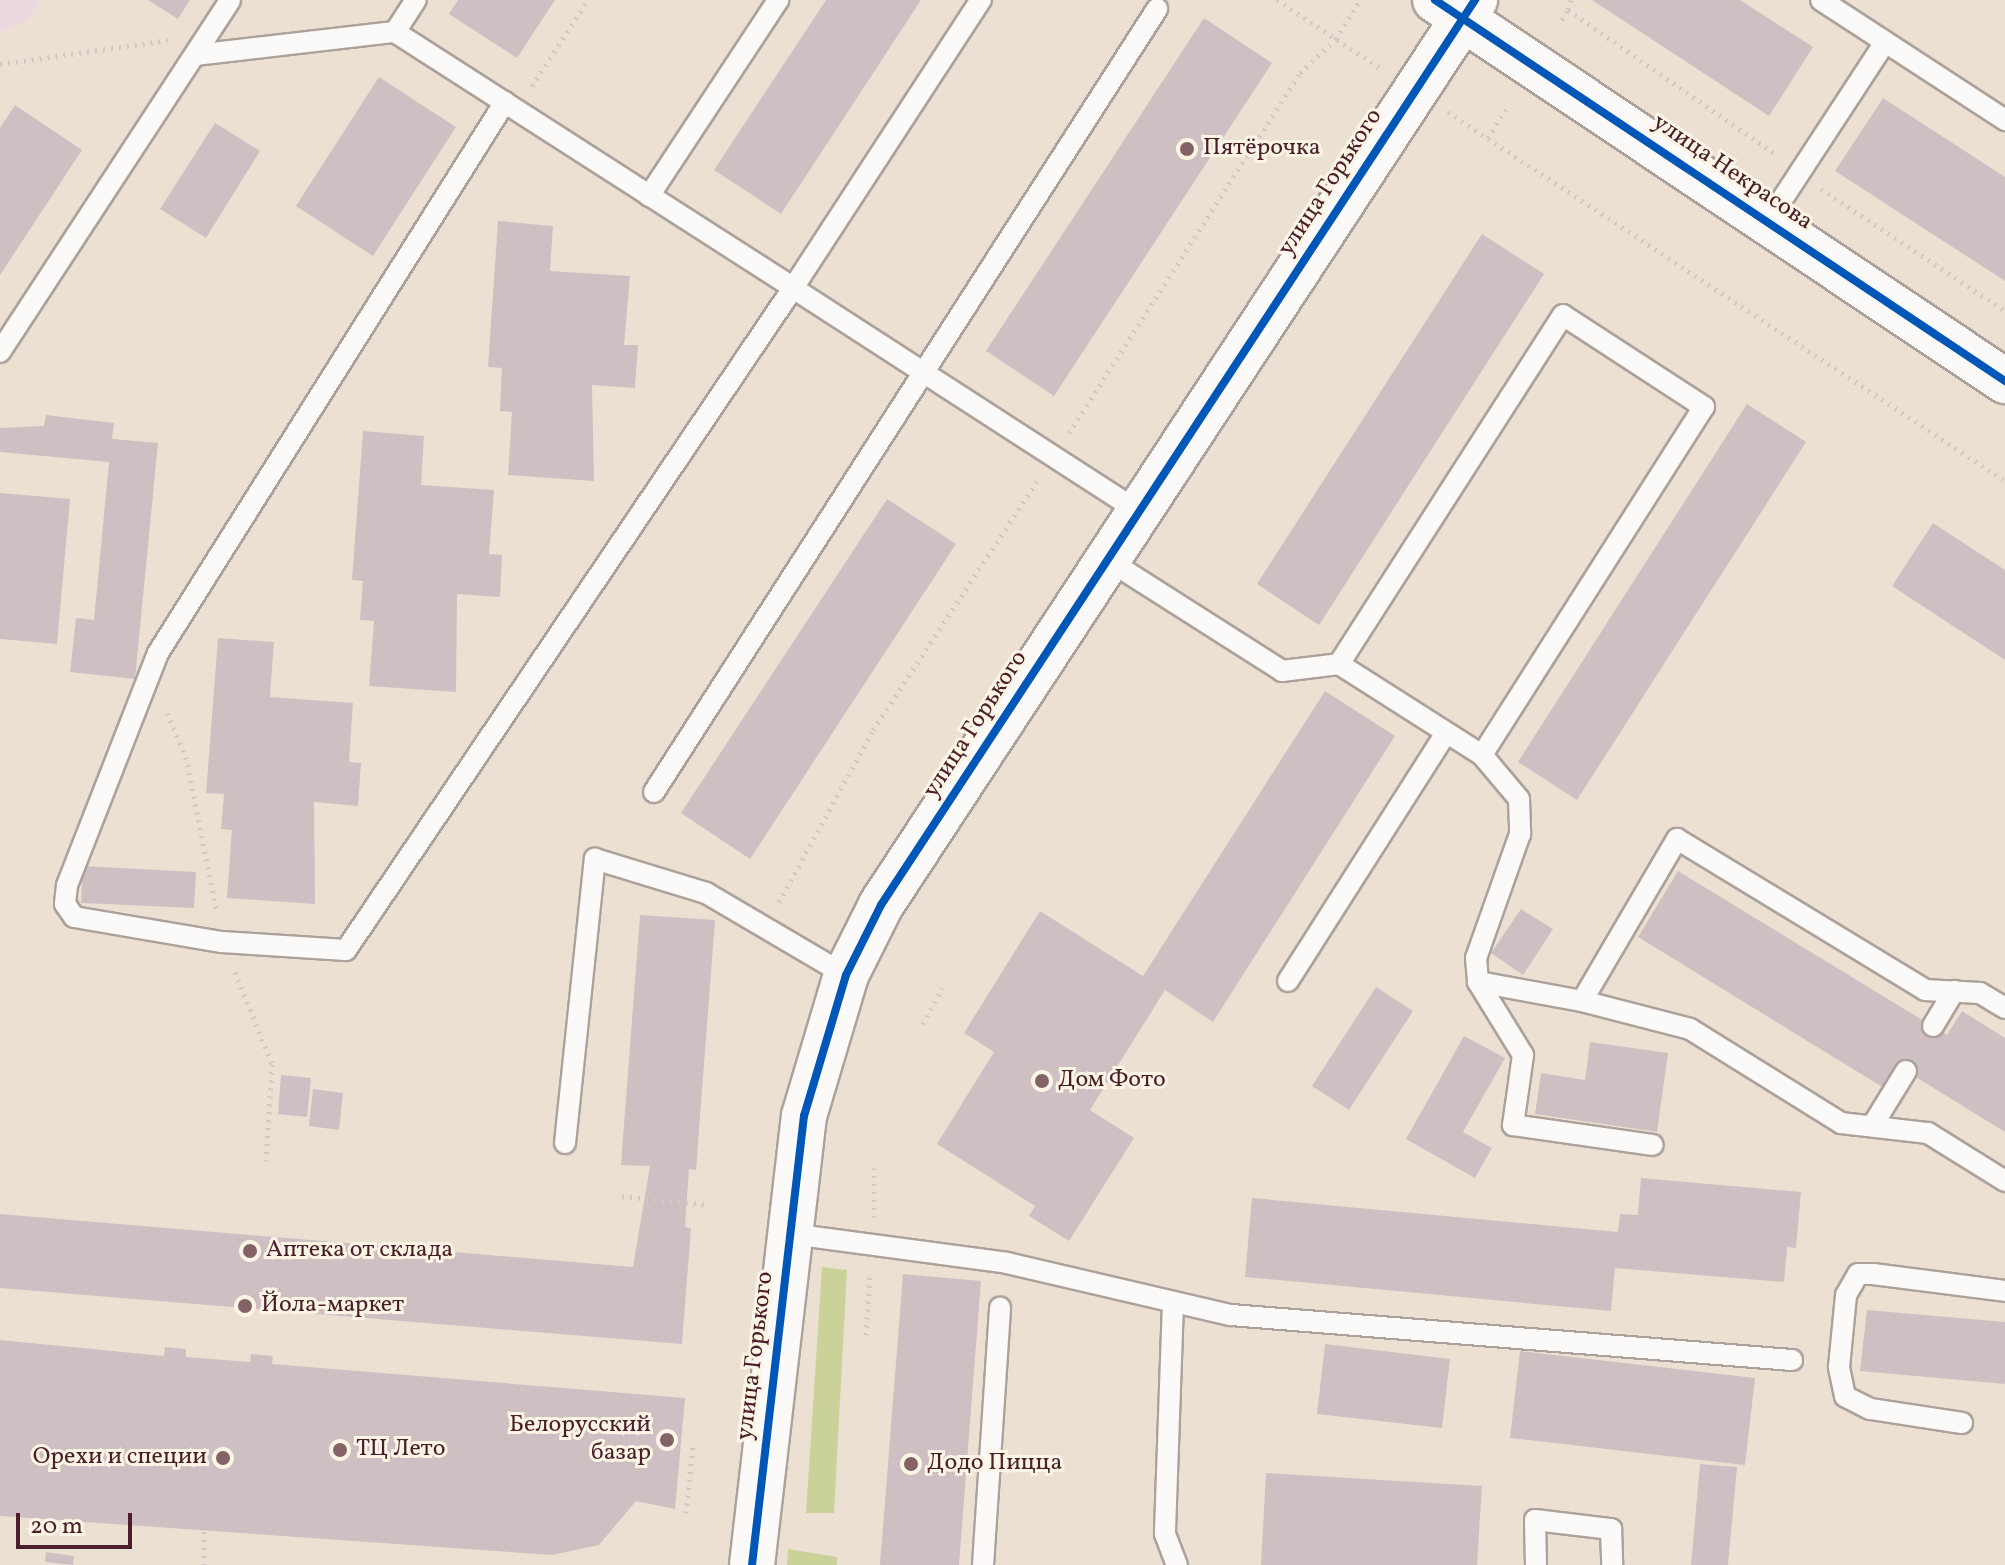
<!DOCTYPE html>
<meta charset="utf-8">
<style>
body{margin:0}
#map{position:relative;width:2005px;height:1565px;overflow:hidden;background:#ece0d2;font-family:Vollkorn,serif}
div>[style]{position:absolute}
.built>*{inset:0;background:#ead8e1}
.green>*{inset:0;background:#cbd299}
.building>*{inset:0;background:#cec0c2}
.path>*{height:5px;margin-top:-2.5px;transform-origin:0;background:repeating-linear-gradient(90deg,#cfc9c7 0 2px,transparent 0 8px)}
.roads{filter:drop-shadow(2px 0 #ada19b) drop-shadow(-2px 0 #ada19b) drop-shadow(0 2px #ada19b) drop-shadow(0 -2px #ada19b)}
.service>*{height:20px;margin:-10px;padding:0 10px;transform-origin:10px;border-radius:10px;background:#fcfaf8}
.tertiary>*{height:44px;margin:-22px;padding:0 22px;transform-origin:22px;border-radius:22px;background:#fcfaf8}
.cycleway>*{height:8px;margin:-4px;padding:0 4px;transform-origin:4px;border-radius:4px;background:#0057b8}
.dots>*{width:22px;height:22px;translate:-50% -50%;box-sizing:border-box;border:4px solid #fcf5e5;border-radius:50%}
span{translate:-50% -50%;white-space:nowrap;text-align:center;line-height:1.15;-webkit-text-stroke:6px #fcf5e5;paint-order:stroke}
.poi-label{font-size:24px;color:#4a1f2b}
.left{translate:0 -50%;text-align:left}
.right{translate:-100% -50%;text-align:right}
.street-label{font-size:24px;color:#4a1f2b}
.scale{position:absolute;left:16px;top:1513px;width:116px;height:36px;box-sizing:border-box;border:4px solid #4a1f2b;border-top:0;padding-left:10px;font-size:24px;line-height:28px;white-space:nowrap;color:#4a1f2b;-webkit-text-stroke:6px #fcf5e5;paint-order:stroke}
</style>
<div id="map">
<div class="built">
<div style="clip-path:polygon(0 0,40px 0,27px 20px,0 32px)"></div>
</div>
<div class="green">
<div style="clip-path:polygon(822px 1267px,847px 1270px,834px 1513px,806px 1513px)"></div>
<div style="clip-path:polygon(788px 1549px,837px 1557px,837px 1565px,787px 1565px)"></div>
</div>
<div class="building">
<div style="clip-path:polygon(148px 0,190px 0,178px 19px)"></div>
<div style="clip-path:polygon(458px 0,555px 0,517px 58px,449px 14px)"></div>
<div style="clip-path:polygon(826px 0,921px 0,781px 214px,714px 170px)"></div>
<div style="clip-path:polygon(1592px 0,1740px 0,1813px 47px,1769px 116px)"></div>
<div style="clip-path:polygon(1204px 18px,1272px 63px,1054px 396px,986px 351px)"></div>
<div style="clip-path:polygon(379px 77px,456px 127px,373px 256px,296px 206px)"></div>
<div style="clip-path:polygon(1883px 98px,2005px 177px,2005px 281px,1835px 171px)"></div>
<div style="clip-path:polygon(15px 105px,82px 150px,0 275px,0 128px)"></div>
<div style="clip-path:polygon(215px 123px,260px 151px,206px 238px,160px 209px)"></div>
<div style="clip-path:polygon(498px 221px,553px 226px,550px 271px,630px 276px,624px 345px,638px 345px,635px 388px,592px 385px,594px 481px,508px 475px,512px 412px,500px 411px,502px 368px,488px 367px)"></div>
<div style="clip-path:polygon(1482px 234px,1544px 274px,1319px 625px,1257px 584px)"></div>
<div style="clip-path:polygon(1747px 404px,1806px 442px,1577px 800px,1518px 762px)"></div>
<div style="clip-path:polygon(46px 415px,114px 423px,112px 439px,158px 443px,135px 679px,70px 672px,76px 618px,94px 620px,109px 462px,0 452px,0 428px,44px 426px)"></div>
<div style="clip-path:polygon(363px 431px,424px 436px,421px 485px,494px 490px,489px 554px,502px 555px,500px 597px,457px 594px,456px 692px,369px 686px,374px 621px,360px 620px,363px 581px,352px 580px)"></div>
<div style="clip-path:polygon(0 493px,70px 499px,57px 644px,0 639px)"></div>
<div style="clip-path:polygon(887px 499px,956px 544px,750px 859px,681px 813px)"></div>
<div style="clip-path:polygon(1933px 523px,2005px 570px,2005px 660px,1892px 586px)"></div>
<div style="clip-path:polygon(218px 638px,274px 642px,270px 697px,353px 703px,349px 762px,361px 763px,358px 806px,314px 802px,315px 904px,227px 898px,232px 830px,221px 829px,224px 794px,206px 793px)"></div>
<div style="clip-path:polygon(1325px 691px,1395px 736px,1213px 1022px,1165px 990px,1090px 1110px,1134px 1138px,1069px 1241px,1029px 1216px,1035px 1206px,937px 1144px,994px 1052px,964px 1033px,1040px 911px,1143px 976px)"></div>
<div style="clip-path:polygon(83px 866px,196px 872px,194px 908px,81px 903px)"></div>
<div style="clip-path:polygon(1678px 871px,1947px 1035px,1962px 1011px,2005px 1038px,2005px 1132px,1898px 1066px,1884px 1088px,1638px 937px)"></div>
<div style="clip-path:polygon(1521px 909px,1553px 929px,1523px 975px,1491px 953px)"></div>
<div style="clip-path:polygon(640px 915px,715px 920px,696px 1170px,689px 1169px,685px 1227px,691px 1228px,682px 1344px,0 1288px,0 1214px,633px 1267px,650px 1166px,621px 1165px)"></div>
<div style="clip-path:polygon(1376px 987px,1413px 1011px,1349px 1110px,1312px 1086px)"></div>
<div style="clip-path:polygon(1464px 1036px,1505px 1058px,1463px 1132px,1492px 1148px,1475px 1178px,1406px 1139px)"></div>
<div style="clip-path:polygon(1590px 1042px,1668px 1053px,1657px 1132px,1535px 1114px,1541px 1073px,1585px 1080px)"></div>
<div style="clip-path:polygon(281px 1075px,311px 1078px,307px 1117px,278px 1114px)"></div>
<div style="clip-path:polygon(313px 1089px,343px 1093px,339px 1130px,309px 1126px)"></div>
<div style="clip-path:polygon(1641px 1178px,1801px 1192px,1796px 1248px,1787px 1247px,1784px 1282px,1615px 1268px,1611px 1311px,1245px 1277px,1252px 1198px,1618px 1232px,1620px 1214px,1638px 1215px)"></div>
<div style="clip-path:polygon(903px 1274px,981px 1281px,959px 1565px,880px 1565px)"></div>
<div style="clip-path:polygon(1867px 1310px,2005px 1322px,2005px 1384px,1860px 1371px)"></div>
<div style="clip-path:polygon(0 1340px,164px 1356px,165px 1347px,186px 1349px,186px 1357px,250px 1362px,251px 1354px,273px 1356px,272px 1364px,685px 1398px,675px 1509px,636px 1501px,599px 1545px,552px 1555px,0 1516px)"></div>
<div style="clip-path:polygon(1325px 1344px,1450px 1359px,1442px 1428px,1317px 1414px)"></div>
<div style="clip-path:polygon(1520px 1351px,1755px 1378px,1745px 1465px,1510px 1438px)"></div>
<div style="clip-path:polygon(1700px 1464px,1737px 1467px,1728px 1565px,1691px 1565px)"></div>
<div style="clip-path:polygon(1266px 1473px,1482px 1486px,1477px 1565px,1261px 1565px)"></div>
<div style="clip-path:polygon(46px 1552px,74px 1556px,73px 1565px,45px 1562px)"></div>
</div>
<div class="path">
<div style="left:1277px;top:0;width:127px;rotate:33.4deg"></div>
<div style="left:1571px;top:0;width:10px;rotate:107deg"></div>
<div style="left:1568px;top:10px;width:256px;rotate:34.8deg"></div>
<div style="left:1562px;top:20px;width:12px;rotate:-59deg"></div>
<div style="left:0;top:64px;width:171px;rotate:-8.1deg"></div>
<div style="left:532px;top:86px;width:103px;rotate:-56.9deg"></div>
<div style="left:1448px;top:112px;width:668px;rotate:33.52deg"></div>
<div style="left:1488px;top:138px;width:38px;rotate:-58deg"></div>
<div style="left:1821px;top:189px;width:221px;rotate:33.5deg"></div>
<div style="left:1069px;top:433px;width:428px;rotate:-57.3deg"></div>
<div style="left:1300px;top:73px;width:50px;rotate:-43.4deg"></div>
<div style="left:1336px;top:39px;width:46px;rotate:-58.4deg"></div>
<div style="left:167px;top:713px;width:48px;rotate:66.6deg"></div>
<div style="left:186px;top:757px;width:159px;rotate:78.8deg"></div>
<div style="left:779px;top:902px;width:196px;rotate:-61.3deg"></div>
<div style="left:873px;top:730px;width:298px;rotate:-56.6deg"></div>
<div style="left:235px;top:972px;width:99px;rotate:68.1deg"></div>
<div style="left:272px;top:1064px;width:97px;rotate:93.5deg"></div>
<div style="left:923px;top:1024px;width:41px;rotate:-62.2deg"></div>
<div style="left:622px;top:1196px;width:87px;rotate:5.9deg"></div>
<div style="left:874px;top:1217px;width:49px;rotate:-90deg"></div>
<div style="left:866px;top:1335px;width:63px;rotate:-86.4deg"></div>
<div style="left:686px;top:1513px;width:69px;rotate:-84.2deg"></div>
<div style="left:204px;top:1565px;width:35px;rotate:-90deg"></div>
</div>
<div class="roads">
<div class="service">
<div style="left:1821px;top:0;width:220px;rotate:33.1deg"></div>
<div style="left:395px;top:32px;width:38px;rotate:-57deg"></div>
<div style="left:195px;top:55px;width:201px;rotate:-6.6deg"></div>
<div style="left:395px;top:32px;width:473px;rotate:32.7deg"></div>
<div style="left:793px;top:288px;width:344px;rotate:-56.9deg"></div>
<div style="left:505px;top:102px;width:651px;rotate:122.2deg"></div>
<div style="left:158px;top:653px;width:249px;rotate:111.4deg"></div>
<div style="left:67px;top:885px;width:19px;rotate:96deg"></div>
<div style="left:65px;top:904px;width:16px;rotate:55deg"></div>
<div style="left:74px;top:917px;width:150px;rotate:9.6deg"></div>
<div style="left:222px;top:942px;width:124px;rotate:3.7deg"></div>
<div style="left:346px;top:950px;width:799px;rotate:-55.97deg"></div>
<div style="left:793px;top:288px;width:412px;rotate:32.9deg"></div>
<div style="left:649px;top:196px;width:235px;rotate:-56.6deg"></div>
<div style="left:1768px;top:221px;width:214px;rotate:-56.8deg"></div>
<div style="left:0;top:352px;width:420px;rotate:-56.8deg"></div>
<div style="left:1108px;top:560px;width:206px;rotate:32.5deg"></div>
<div style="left:1282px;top:671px;width:57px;rotate:-7deg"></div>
<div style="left:1339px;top:664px;width:169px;rotate:32.5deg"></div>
<div style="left:1482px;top:755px;width:413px;rotate:-57.5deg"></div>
<div style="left:1704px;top:407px;width:168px;rotate:-146.9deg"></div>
<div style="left:1563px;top:315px;width:415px;rotate:122.7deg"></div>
<div style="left:1482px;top:755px;width:57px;rotate:49.9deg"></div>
<div style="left:1519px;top:799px;width:35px;rotate:88deg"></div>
<div style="left:1520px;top:834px;width:132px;rotate:109.5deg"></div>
<div style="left:1476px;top:958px;width:24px;rotate:85deg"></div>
<div style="left:1478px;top:982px;width:86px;rotate:58.3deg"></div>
<div style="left:1523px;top:1055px;width:71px;rotate:98.1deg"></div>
<div style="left:1513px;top:1125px;width:141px;rotate:8.1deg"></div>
<div style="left:654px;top:792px;width:931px;rotate:-57.28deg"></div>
<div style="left:1288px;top:981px;width:294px;rotate:-57.5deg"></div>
<div style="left:1478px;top:982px;width:106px;rotate:10.4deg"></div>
<div style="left:1582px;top:1001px;width:188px;rotate:-59.6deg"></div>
<div style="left:1677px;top:839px;width:290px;rotate:31.3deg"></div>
<div style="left:1925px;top:990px;width:55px;rotate:3.1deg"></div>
<div style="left:1980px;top:993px;width:29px;rotate:31deg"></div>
<div style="left:1582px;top:1001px;width:112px;rotate:14.5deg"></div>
<div style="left:1690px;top:1029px;width:178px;rotate:31.9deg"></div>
<div style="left:1841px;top:1123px;width:88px;rotate:6.6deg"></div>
<div style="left:1928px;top:1133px;width:91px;rotate:31.9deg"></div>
<div style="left:1933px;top:1026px;width:41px;rotate:-59deg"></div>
<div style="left:1874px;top:1123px;width:61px;rotate:-58.4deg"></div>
<div style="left:565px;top:1143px;width:286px;rotate:-84deg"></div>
<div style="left:595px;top:859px;width:116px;rotate:17deg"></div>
<div style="left:706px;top:893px;width:162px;rotate:30.4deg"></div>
<div style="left:791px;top:1234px;width:218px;rotate:7.6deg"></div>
<div style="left:1007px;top:1263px;width:230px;rotate:13.1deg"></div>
<div style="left:1231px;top:1315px;width:563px;rotate:4.59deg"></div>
<div style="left:1173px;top:1302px;width:232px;rotate:92deg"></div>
<div style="left:1165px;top:1534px;width:33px;rotate:69deg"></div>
<div style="left:1962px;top:1423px;width:93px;rotate:-171.3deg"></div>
<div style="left:1870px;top:1409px;width:28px;rotate:-153deg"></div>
<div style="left:1845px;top:1396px;width:30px;rotate:-102deg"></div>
<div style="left:1839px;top:1367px;width:72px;rotate:-84.4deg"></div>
<div style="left:1846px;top:1295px;width:24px;rotate:-60deg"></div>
<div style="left:1858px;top:1274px;width:15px"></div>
<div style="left:1873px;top:1274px;width:133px;rotate:7.3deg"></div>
<div style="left:983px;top:1565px;width:258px;rotate:-86.2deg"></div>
<div style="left:1536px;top:1565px;width:45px;rotate:-91.3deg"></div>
<div style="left:1535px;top:1520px;width:77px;rotate:6.8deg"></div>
<div style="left:1611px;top:1529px;width:36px;rotate:88deg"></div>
</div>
<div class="tertiary">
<div style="left:1435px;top:0;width:686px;rotate:33.76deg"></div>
<div style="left:752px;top:1565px;width:452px;rotate:-83.4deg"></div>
<div style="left:804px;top:1116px;width:147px;rotate:-73.4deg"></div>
<div style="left:846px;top:975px;width:78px;rotate:-63.4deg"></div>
<div style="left:881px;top:905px;width:1083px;rotate:-56.72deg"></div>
</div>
</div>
<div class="cycleway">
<div style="left:1435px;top:0;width:686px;rotate:33.76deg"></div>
<div style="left:752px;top:1565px;width:452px;rotate:-83.4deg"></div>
<div style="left:804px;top:1116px;width:147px;rotate:-73.4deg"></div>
<div style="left:846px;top:975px;width:78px;rotate:-63.4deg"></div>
<div style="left:881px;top:905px;width:1083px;rotate:-56.72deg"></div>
</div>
<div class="dots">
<div style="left:1187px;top:149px;background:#836365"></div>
<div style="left:1042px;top:1081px;background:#836365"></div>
<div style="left:250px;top:1251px;background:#836365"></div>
<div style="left:245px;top:1306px;background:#836365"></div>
<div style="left:667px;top:1440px;background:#836365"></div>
<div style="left:340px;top:1450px;background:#836365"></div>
<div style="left:223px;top:1458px;background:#836365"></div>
<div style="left:911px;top:1464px;background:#836365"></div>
</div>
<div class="poi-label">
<span class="left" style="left:1203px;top:149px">Пятёрочка</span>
<span class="left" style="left:1058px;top:1081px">Дом Фото</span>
<span class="left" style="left:266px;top:1251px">Аптека от склада</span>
<span class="left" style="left:261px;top:1306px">Йола-маркет</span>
<span class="right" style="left:651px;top:1440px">Белорусский<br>базар</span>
<span class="left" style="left:356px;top:1450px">ТЦ Лето</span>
<span class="right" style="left:207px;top:1458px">Орехи и специи</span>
<span class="left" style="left:927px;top:1464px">Додо Пицца</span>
</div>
<div class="street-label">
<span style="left:1732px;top:173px;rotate:34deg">улица Некрасова</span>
<span style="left:1331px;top:183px;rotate:-57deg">улица Горького</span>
<span style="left:976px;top:725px;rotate:-57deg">улица Горького</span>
<span style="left:756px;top:1356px;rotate:-83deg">улица Горького</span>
</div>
<div class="scale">20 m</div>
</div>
